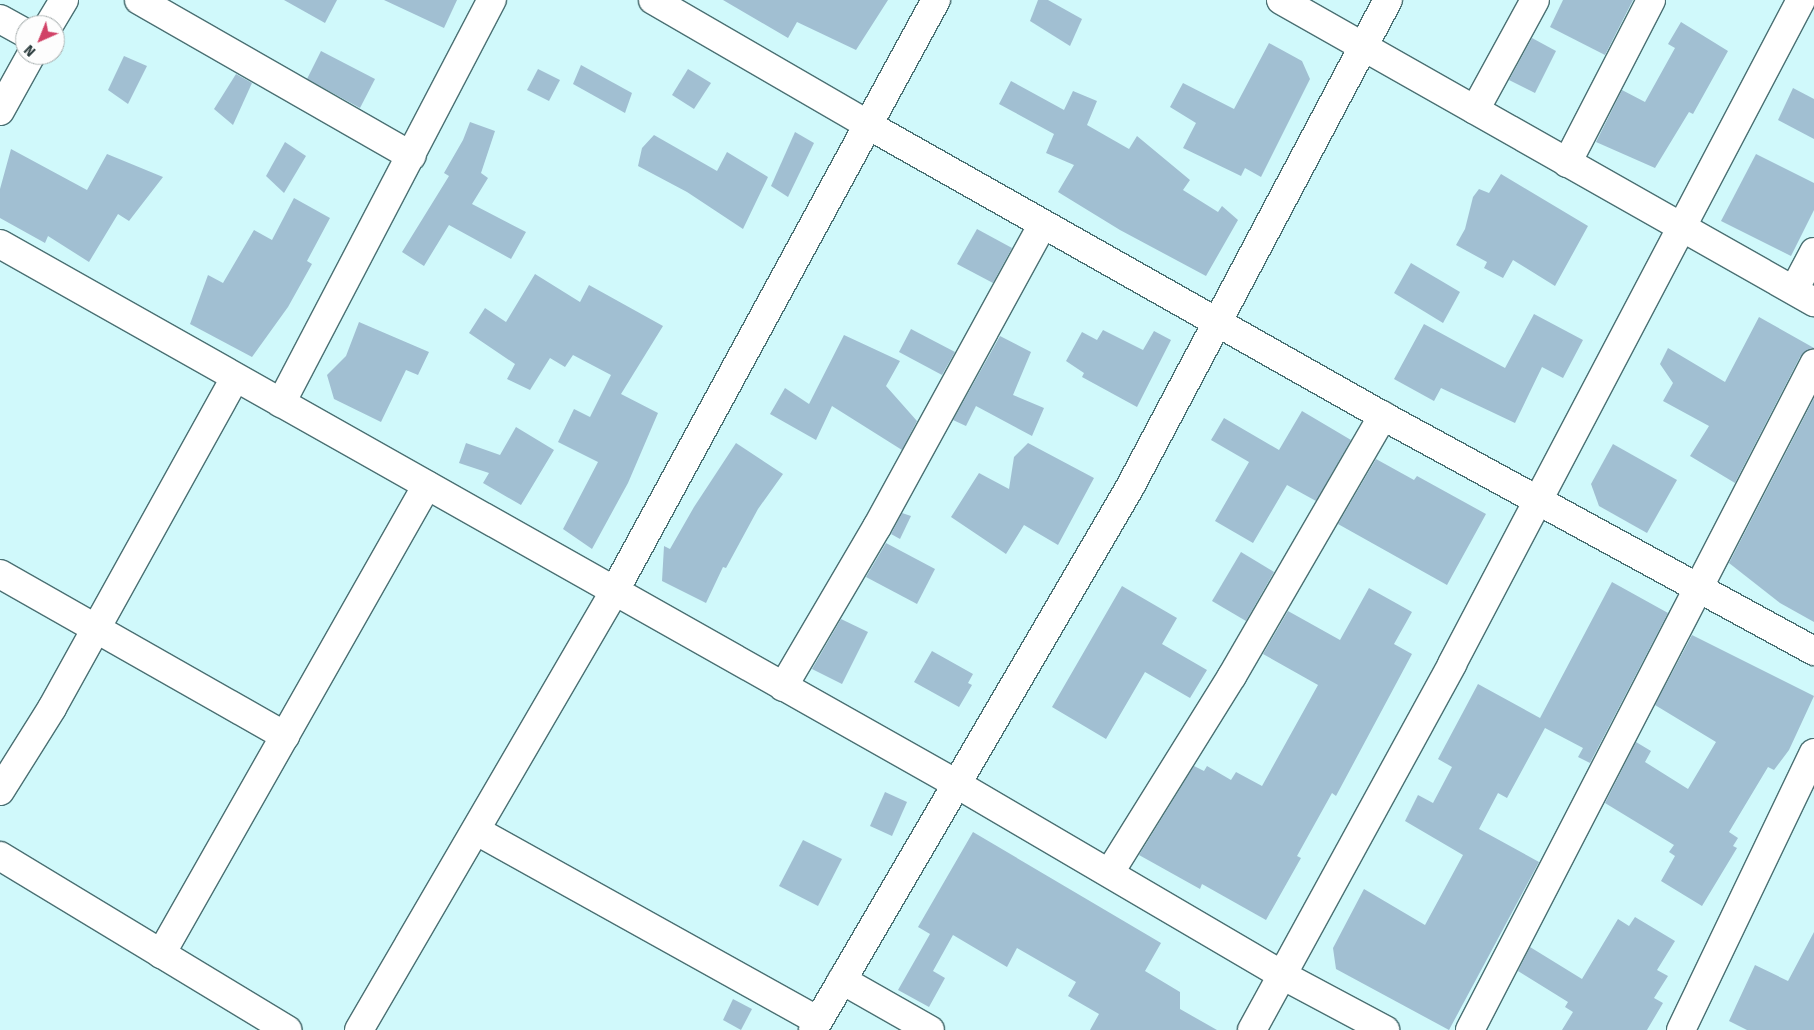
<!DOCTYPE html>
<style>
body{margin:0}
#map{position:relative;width:1814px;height:1030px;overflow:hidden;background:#d0f9fb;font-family:"Fira Sans",sans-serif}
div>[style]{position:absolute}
.building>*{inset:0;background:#a1bfd2}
.roads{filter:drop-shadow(1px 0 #4b7073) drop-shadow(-1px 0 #4b7073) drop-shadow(0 1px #4b7073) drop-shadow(0 -1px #4b7073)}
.minor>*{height:28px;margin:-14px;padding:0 14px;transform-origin:14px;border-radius:14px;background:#fff}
span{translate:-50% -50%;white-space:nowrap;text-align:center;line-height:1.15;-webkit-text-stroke:4px #fdfdfd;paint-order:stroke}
.north{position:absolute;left:15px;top:15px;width:50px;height:50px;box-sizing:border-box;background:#fdfdfd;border:1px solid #a8afaf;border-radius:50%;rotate:224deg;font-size:14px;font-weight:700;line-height:20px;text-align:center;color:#28393a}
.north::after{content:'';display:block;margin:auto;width:18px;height:22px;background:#d14267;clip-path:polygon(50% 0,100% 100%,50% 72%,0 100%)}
</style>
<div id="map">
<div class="building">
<div style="clip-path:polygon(284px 0,337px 0,325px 23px)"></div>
<div style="clip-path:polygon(384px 0,457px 0,444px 28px)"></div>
<div style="clip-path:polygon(723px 0,888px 0,856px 50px,797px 22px,788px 38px)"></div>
<div style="clip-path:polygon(1038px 0,1048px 0,1082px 19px,1070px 46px,1030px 21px)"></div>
<div style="clip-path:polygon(1563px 0,1633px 0,1605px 55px,1550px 27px)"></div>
<div style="clip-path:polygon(1681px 22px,1728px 51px,1693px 114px,1689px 112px,1655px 168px,1596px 142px,1622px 90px,1645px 102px,1675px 48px,1668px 44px)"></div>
<div style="clip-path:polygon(1532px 38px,1556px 51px,1535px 93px,1509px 80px)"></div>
<div style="clip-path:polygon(1269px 43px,1302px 61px,1310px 79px,1261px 177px,1245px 168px,1241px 176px,1183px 148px,1196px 123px,1170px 107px,1183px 83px,1234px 109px)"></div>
<div style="clip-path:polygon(321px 51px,375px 79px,360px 108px,307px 79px)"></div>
<div style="clip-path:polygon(124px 56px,147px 66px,128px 104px,108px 90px)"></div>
<div style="clip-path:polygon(581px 65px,632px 93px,625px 113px,573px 84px)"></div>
<div style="clip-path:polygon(538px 69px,560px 80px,549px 101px,527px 90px)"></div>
<div style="clip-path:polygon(688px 69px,711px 83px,694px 109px,672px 95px)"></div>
<div style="clip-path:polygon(236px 74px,252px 83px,233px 125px,214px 109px)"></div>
<div style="clip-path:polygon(1011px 81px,1064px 110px,1073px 91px,1097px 101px,1087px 125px,1129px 149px,1137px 136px,1190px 180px,1183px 190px,1218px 212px,1222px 206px,1238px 220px,1206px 276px,1120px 230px,1058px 192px,1074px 165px,1046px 153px,1054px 134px,999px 104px)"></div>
<div style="clip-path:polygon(1793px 88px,1814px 99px,1814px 139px,1778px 120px)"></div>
<div style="clip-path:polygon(470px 122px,495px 131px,481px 173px,488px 178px,472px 204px,526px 232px,511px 259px,449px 225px,424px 266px,402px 252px,449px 176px,444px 173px,463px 140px)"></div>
<div style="clip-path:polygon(795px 132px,814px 143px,788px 197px,771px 186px)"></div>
<div style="clip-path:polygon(654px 135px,717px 171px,727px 152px,768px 177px,743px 229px,687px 192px,638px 166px,642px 148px)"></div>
<div style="clip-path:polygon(285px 142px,306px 156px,284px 193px,266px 176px)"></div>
<div style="clip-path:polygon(11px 149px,87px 190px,107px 154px,163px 177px,129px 221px,118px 214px,89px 262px,48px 236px,45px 243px,0 218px,0 189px)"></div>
<div style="clip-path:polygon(1756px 154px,1814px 183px,1814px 210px,1791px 256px,1721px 221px)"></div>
<div style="clip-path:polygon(1501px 174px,1588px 226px,1555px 286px,1513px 260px,1503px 278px,1484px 268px,1487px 262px,1456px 245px,1465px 229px,1473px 197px,1479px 189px,1489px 193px)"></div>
<div style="clip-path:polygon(294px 198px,330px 218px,307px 261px,312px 264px,288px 307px,252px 357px,190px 324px,208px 275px,223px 283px,254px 230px,272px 240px)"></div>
<div style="clip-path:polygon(977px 229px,1012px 248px,993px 283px,957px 264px)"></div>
<div style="clip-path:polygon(1411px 263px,1460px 292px,1443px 323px,1394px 293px)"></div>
<div style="clip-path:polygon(535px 274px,580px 302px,589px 285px,663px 326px,621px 394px,658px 413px,628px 483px,592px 549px,563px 529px,598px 462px,558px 442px,574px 409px,590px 417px,611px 375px,573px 355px,565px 367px,550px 358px,530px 390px,507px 379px,515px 364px,469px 333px,485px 308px,506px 322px)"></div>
<div style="clip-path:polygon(1534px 314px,1583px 340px,1563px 378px,1542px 367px,1515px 423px,1441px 388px,1434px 401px,1394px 379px,1424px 324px,1505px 368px)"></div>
<div style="clip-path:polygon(1759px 317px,1814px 348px,1800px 357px,1735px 483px,1690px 456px,1709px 426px,1663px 401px,1673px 383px,1660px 364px,1668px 348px,1725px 382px)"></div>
<div style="clip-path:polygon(359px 322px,429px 352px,418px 375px,406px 370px,381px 422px,334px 399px,327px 375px,346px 356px)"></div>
<div style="clip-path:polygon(911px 329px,955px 352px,942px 375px,899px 352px)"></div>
<div style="clip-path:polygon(1103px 330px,1143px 350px,1154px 331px,1171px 340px,1137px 407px,1082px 377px,1084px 373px,1066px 361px,1082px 332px,1097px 340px)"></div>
<div style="clip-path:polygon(844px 335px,900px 361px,886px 386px,917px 421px,902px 450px,832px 406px,816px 440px,770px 414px,785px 388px,809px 404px)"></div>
<div style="clip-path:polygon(1000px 336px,1031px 352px,1013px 395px,1044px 408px,1032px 436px,976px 406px,966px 426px,953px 420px)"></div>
<div style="clip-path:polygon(1814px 398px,1814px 622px,1780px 603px,1729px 563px)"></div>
<div style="clip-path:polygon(1302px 411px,1351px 440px,1316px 501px,1287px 485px,1253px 543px,1215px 521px,1249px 462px,1211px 440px,1224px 418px,1279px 450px)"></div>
<div style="clip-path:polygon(516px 427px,554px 450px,521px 505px,483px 483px,489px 473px,459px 463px,466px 443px,500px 455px)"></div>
<div style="clip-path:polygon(736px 443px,783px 474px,758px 509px,726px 568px,723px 567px,706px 603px,662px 581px,664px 546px,670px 549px,694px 507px)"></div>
<div style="clip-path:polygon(1028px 443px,1094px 478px,1058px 545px,1024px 525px,1006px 554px,951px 517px,979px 473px,1009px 489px,1014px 457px)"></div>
<div style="clip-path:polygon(1613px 444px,1677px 480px,1647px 533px,1599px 506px,1591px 484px)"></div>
<div style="clip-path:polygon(1376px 459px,1414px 480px,1417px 476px,1486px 514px,1447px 585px,1338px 524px)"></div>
<div style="clip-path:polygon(902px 513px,911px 516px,900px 539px,891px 534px)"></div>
<div style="clip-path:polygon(886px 543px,935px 569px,917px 604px,866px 577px)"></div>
<div style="clip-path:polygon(1241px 552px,1274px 572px,1246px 621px,1212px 601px)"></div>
<div style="clip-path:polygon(1612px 582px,1668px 613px,1590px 763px,1578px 757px,1583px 748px,1545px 728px,1507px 798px,1498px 793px,1479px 829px,1539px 862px,1449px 1030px,1336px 969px,1333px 948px,1364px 889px,1425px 925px,1463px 855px,1405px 821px,1418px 795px,1433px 803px,1452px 767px,1438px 759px,1478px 684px,1540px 718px)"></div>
<div style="clip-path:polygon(1122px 586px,1177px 618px,1162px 644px,1207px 670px,1190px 698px,1145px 672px,1106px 739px,1052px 707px)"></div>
<div style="clip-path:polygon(1369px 588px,1412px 612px,1394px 644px,1412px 654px,1336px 796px,1332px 793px,1297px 856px,1301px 858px,1266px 920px,1202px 884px,1200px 889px,1139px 855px,1194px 766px,1204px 771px,1207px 766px,1231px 780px,1236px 772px,1262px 786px,1318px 685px,1263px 654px,1288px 611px,1340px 640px)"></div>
<div style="clip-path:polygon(841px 619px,868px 632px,842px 684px,812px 669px)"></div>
<div style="clip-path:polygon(1692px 635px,1814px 696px,1789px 750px,1774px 770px,1768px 767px,1729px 832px,1738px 838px,1733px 846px,1737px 848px,1702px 906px,1661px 881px,1675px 856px,1669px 852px,1674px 845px,1605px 803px,1636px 742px,1651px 751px,1645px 762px,1688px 789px,1716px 742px,1655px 705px)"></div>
<div style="clip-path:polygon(932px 651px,973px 674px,968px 683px,972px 685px,959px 707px,914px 682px)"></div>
<div style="clip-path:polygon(885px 792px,907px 802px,892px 836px,870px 826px)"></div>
<div style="clip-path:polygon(973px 832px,1161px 943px,1145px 971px,1180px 992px,1180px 1009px,1217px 1030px,1090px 1030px,1099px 1014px,1068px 996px,1076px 982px,1017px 948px,1007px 967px,953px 935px,933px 971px,945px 978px,929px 1007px,898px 990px,930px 934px,918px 927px)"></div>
<div style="clip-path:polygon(803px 840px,842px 859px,818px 906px,779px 886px)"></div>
<div style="clip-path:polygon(1635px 917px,1675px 941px,1657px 970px,1668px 976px,1654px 998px,1663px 1003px,1647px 1030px,1562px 1030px,1573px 1012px,1565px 1007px,1568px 1002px,1518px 971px,1530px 947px,1582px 979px,1618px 919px,1629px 926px)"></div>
<div style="clip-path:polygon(1814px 932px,1814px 1030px,1747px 1030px,1729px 1021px,1755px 965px,1788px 981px)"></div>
<div style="clip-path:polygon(733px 999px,752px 1009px,741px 1030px,723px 1020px)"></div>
</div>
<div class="roads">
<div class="minor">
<div style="left:139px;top:0;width:314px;rotate:29.8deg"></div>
<div style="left:653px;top:0;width:251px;rotate:30.1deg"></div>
<div style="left:870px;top:126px;width:589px;rotate:29.48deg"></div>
<div style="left:1383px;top:416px;width:491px;rotate:28.6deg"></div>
<div style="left:1281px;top:0;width:613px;rotate:29.54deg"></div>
<div style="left:0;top:19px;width:29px;rotate:29deg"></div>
<div style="left:49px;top:25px;width:29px;rotate:-59deg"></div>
<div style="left:1475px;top:110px;width:125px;rotate:-61.4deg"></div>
<div style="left:0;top:111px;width:64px;rotate:-61deg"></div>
<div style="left:1567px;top:163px;width:183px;rotate:-62.7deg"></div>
<div style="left:0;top:244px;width:1097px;rotate:29.44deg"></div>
<div style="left:955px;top:783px;width:379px;rotate:30.4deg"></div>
<div style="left:1282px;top:975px;width:117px;rotate:28.1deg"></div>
<div style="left:1794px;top:290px;width:43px;rotate:-62.2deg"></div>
<div style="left:281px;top:403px;width:455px;rotate:-62.4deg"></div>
<div style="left:0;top:574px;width:328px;rotate:29.6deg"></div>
<div style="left:783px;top:687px;width:186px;rotate:-59.6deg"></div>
<div style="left:877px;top:527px;width:345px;rotate:-61.3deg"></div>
<div style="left:0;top:791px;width:98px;rotate:-57.9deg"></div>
<div style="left:52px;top:708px;width:377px;rotate:-61deg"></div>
<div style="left:477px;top:831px;width:390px;rotate:29.1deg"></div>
<div style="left:0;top:856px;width:336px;rotate:31.2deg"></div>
<div style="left:1110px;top:872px;width:231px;rotate:-58.1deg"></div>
<div style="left:1232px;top:676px;width:301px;rotate:-59.9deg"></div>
<div style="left:161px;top:954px;width:539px;rotate:-60.44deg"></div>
<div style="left:842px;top:980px;width:101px;rotate:29.6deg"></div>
<div style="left:359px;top:1030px;width:507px;rotate:-59.79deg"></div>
<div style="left:614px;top:592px;width:674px;rotate:-61.46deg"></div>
<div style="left:813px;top:1030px;width:629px;rotate:-59.72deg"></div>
<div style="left:1130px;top:487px;width:551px;rotate:-62.09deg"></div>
<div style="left:1252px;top:1030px;width:417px;rotate:-61.3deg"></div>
<div style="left:1452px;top:664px;width:750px;rotate:-62.27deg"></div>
<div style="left:1470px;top:1030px;width:750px;rotate:-62.68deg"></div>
<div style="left:1681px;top:1030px;width:307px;rotate:-64.4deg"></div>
</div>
</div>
<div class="north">N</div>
</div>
